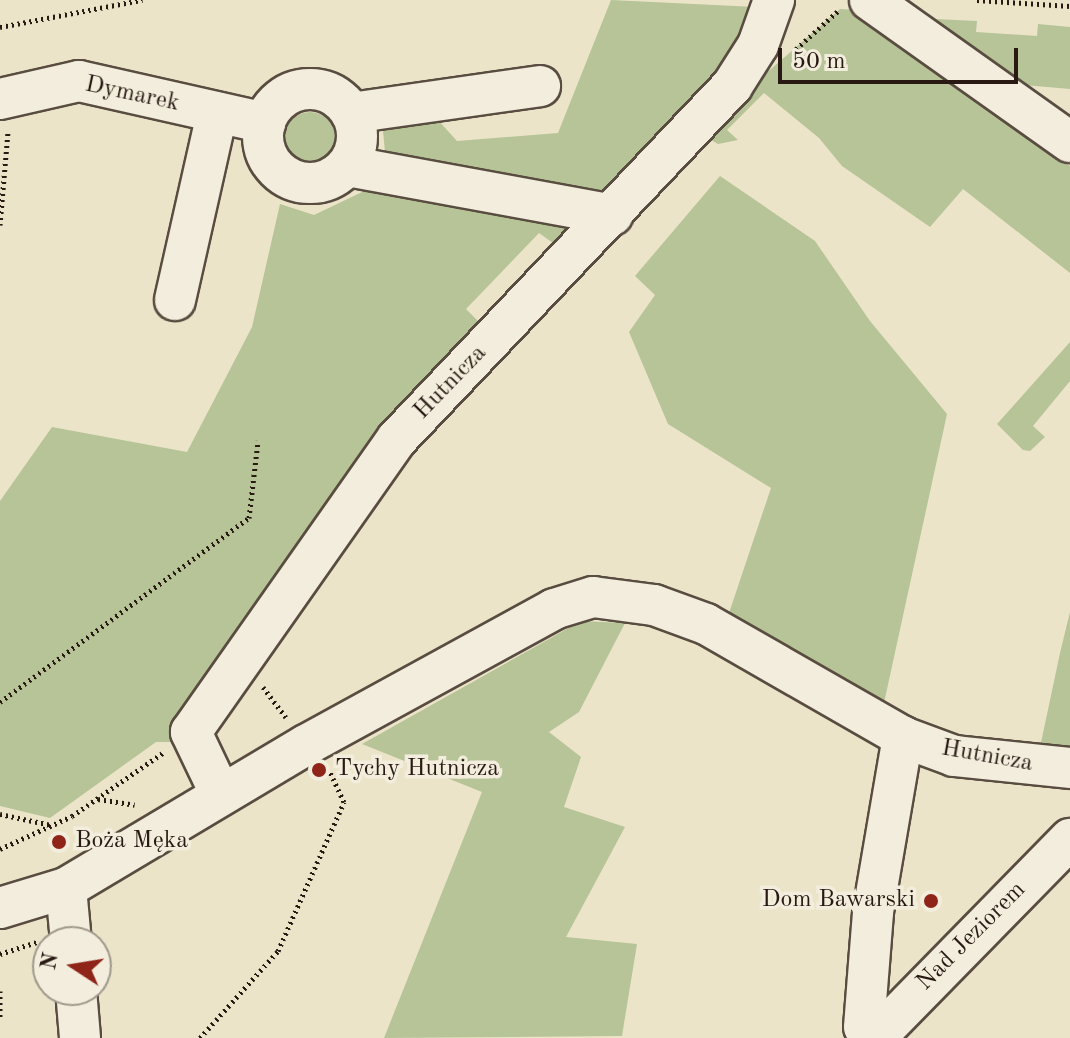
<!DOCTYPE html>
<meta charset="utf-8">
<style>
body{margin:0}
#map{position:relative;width:1070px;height:1038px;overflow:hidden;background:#ebe4c9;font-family:"Old Standard TT",serif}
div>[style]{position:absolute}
.green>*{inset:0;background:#b7c497}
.round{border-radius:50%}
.path>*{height:5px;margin-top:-2.5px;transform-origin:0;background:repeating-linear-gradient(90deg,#281a13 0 2px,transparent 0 6px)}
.roads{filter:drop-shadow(2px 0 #594c40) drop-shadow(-2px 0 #594c40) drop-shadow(0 2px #594c40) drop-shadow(0 -2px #594c40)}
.minor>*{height:40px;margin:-20px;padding:0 20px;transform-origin:20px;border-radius:20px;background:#f2eddc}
.minor>.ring{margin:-20px;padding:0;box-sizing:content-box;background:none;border:40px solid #f2eddc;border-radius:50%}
.dots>*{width:22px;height:22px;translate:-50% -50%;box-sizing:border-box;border:4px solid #f2eddc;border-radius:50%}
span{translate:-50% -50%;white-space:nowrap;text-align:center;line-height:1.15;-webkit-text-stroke:7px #f2eddc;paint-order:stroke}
.street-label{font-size:24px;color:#281a13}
.poi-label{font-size:24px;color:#281a13}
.left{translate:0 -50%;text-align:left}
.right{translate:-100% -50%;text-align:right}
.north{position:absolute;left:32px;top:926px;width:80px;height:80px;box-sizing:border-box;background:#f2eddc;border:2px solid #a1998c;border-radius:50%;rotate:282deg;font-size:22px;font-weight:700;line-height:32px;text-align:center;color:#281a13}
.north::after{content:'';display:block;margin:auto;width:28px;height:36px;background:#8f2418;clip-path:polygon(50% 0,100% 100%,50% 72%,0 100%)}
.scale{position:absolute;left:778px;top:48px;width:240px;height:36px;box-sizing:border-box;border:4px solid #281a13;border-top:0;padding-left:10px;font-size:24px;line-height:28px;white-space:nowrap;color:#281a13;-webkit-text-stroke:6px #f2eddc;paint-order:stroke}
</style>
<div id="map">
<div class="green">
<div style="clip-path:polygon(611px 0,756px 7px,730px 65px,616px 195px,573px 198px,400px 164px,385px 152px,383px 131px,437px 119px,457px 141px,558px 133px)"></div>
<div style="clip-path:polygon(840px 9px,856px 10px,1070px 166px,1070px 273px,963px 189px,930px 227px,842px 166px,819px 138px,764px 93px,727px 130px,738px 140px,718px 144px,706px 137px,757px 81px)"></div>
<div style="clip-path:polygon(915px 18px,977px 21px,976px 32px,1037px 36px,1038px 24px,1070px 27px,1070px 89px,1024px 85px)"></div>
<div class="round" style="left:285px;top:112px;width:50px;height:50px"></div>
<div style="clip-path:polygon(720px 176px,815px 241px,870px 321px,947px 414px,884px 703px,729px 613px,771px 488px,668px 424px,629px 332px,655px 295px,635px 276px)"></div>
<div style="clip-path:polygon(383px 182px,573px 219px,570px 235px,560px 248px,539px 233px,466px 309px,482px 325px,406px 406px,174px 722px,180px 742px,156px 742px,50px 818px,0 806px,0 501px,52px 427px,187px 452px,252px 327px,280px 204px,314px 215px)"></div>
<div style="clip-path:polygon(1070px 342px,1070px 381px,1033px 426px,1045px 437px,1030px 451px,1023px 450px,997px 424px)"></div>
<div style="clip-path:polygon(1070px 612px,1070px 751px,1039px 752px,1060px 653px)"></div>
<div style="clip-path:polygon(581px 621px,625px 623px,579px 712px,549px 732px,581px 757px,564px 807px,625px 827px,566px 937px,637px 944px,622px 1036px,384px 1038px,482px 792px,362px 744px)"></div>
</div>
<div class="path">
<div style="left:977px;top:0;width:93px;rotate:3.7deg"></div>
<div style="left:0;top:27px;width:145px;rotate:-10.8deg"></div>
<div style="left:796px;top:49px;width:58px;rotate:-42.2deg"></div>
<div style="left:0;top:225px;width:94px;rotate:-85.1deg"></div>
<div style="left:263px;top:687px;width:38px;rotate:53deg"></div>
<div style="left:0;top:702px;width:310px;rotate:-36.5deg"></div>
<div style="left:249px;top:518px;width:78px;rotate:-83.3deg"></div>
<div style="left:98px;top:799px;width:37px;rotate:9deg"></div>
<div style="left:0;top:814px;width:52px;rotate:12.2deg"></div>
<div style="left:0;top:849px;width:79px;rotate:-24.6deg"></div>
<div style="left:72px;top:816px;width:112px;rotate:-34.8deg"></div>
<div style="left:0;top:954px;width:40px;rotate:-18deg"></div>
<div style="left:0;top:991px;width:26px;rotate:90deg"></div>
<div style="left:200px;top:1038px;width:117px;rotate:-48.1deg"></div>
<div style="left:278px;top:951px;width:163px;rotate:-66.1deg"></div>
<div style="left:344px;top:802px;width:35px;rotate:-115deg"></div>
</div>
<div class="roads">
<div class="minor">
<div style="left:870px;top:0;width:245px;rotate:35.4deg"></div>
<div class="ring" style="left:263px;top:89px;width:54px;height:54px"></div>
<div style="left:0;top:99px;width:81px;rotate:-12.8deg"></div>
<div style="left:79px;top:81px;width:191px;rotate:12.7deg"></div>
<div style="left:351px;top:113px;width:191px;rotate:-8.1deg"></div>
<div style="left:347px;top:166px;width:270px;rotate:10.4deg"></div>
<div style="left:175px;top:300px;width:192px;rotate:-77.3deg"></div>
<div style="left:221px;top:795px;width:70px;rotate:-115.5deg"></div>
<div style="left:191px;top:732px;width:358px;rotate:-54.9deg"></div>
<div style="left:397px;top:439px;width:487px;rotate:-46.5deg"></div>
<div style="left:732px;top:86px;width:49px;rotate:-57.6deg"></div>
<div style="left:758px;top:45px;width:48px;rotate:-70.4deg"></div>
<div style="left:66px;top:888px;width:54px;rotate:84.7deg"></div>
<div style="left:0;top:908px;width:69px;rotate:-16.9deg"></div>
<div style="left:66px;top:888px;width:279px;rotate:-30.8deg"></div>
<div style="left:306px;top:745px;width:283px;rotate:-28.7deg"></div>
<div style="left:554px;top:609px;width:41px;rotate:-17.1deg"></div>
<div style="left:593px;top:597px;width:62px;rotate:7.5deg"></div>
<div style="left:654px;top:605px;width:55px;rotate:20.1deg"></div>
<div style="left:706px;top:624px;width:227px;rotate:29.8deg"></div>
<div style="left:903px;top:737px;width:54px;rotate:20.4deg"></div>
<div style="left:954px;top:756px;width:117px;rotate:5.9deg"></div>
<div style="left:76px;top:990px;width:48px;rotate:85.2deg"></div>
<div style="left:875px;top:1038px;width:279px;rotate:-45.6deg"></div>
<div style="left:876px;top:1038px;width:16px;rotate:-137deg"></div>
<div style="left:864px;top:1027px;width:115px;rotate:-85.5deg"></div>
<div style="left:873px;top:912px;width:178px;rotate:-80.3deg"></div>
</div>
</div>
<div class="dots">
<div style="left:319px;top:770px;background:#8f2418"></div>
<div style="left:59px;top:842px;background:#8f2418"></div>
<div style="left:931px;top:901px;background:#8f2418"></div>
</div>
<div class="street-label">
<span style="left:132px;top:95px;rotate:12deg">Dymarek</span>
<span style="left:451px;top:383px;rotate:-46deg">Hutnicza</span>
<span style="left:987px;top:757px;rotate:10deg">Hutnicza</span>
<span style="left:972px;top:937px;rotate:-45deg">Nad Jeziorem</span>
</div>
<div class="poi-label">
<span class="left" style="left:335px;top:770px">Tychy Hutnicza</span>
<span class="left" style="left:75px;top:842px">Boża Męka</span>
<span class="right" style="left:915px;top:901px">Dom Bawarski</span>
</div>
<div class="north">N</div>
<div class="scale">50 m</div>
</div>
